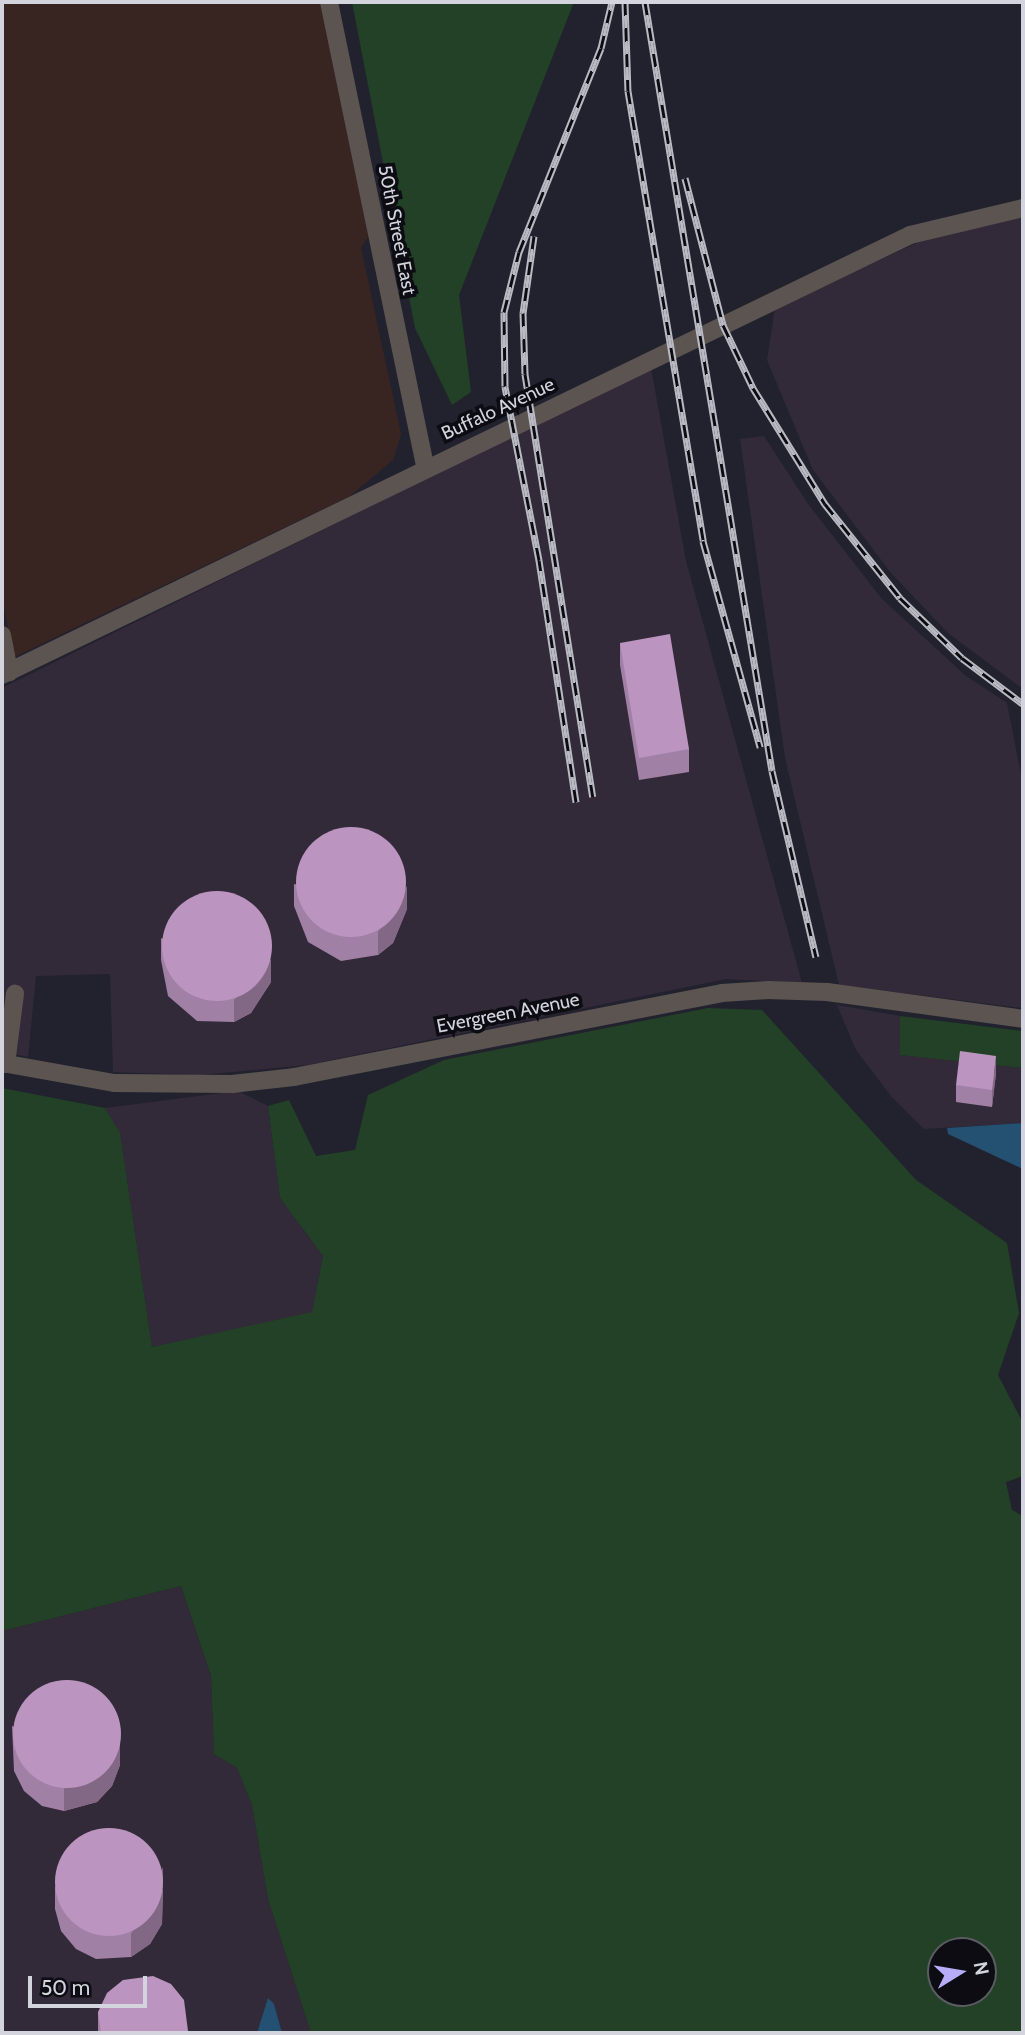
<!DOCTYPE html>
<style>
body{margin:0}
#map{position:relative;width:1025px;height:2035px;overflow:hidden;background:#22222f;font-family:Cabin,sans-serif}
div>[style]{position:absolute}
.commercial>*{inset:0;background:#382522}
.industrial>*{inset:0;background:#322a39}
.green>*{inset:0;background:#234126}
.water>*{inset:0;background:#245071}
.minor>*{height:18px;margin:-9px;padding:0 9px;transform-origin:9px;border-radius:9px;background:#5b5451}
.rail>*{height:7px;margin-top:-3.5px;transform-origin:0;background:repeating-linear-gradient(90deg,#0c0c12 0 13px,#b9bac3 0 26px);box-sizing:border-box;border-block:2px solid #b9bac3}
.wall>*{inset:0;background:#a180a5}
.shaded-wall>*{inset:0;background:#836886}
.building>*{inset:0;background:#bb95c0}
.round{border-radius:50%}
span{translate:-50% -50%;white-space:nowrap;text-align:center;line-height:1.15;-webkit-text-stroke:7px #0c0c12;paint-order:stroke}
.street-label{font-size:19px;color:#d3d4dd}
.frame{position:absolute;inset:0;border:4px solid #d3d4dd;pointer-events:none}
.north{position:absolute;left:927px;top:1937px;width:70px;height:70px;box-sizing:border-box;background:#0c0c12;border:2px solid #5c5c63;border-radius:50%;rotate:79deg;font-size:19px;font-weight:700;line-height:28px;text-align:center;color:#d3d4dd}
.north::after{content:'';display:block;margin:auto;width:24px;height:32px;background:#b6acf8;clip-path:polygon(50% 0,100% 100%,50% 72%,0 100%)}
.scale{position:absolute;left:28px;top:1976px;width:119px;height:32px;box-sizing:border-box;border:4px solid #d3d4dd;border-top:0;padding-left:9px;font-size:21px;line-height:24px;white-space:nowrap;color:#d3d4dd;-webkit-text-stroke:5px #0c0c12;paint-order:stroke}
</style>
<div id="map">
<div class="commercial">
<div style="clip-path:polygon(2px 2px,321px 2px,369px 235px,361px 248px,401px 434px,393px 460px,350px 496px,14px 657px,2px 597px)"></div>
</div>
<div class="industrial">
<div style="clip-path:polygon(1023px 216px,1023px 689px,948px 633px,891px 573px,813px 470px,767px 360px,775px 308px,930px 237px)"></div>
<div style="clip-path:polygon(651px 368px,686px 561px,802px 983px,726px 979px,307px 1065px,200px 1075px,113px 1072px,110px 974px,36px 976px,28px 1057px,2px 1052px,2px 688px)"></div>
<div style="clip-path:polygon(764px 436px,808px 504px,882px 599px,966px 676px,1007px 703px,1023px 785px,1023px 1008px,839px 985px,785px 758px,740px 439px)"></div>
<div style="clip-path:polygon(837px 1005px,900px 1016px,901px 1055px,1023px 1068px,1023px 1123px,924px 1129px,891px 1096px,856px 1050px)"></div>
<div style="clip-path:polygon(238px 1091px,268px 1106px,280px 1198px,323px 1256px,312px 1313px,152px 1347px,120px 1134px,105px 1108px)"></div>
<div style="clip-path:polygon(181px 1586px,211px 1676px,214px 1754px,237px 1768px,252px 1805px,268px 1899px,311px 2033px,282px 2033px,269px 1998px,257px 2033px,2px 2033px,2px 1631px)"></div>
</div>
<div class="green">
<div style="clip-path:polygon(352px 2px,574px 2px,459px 295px,471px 392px,452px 405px,415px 328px)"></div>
<div style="clip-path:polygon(evenodd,708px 1008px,762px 1010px,916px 1180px,1007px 1243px,1019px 1313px,998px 1375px,1023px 1423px,1023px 1476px,1006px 1482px,1012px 1510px,1023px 1516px,1023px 2033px,311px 2033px,268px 1899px,252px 1805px,237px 1768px,214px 1754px,211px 1676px,181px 1586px,2px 1631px,2px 1088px,105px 1108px,120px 1133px,152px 1347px,312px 1312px,323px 1256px,280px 1198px,268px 1106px,289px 1100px,316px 1156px,355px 1150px,368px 1095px,444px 1060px,708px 1008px,941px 1951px,983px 1951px,983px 1993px,941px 1993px,941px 1951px)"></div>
<div style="clip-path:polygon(900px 1016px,1023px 1031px,1023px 1068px,900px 1055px)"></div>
</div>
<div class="water">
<div style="clip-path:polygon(1023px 1123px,1023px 1169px,948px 1134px,947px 1128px)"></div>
<div style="clip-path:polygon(268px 1998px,274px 2004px,282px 2033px,257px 2033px)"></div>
</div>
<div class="minor">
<div style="left:329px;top:2px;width:474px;rotate:78.3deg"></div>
<div style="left:2px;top:635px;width:38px;rotate:79deg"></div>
<div style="left:2px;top:675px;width:1009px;rotate:-25.85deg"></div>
<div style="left:910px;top:235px;width:116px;rotate:-13.4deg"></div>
<div style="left:2px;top:1063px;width:114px;rotate:10.1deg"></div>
<div style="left:114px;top:1083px;width:118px;rotate:0.5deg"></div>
<div style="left:232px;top:1084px;width:62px;rotate:-6.4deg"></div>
<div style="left:294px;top:1077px;width:436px;rotate:-11.1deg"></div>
<div style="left:722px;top:993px;width:46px;rotate:-3.7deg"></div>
<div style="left:768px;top:990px;width:59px;rotate:1.9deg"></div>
<div style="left:827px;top:992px;width:198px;rotate:7.8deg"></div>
<div style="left:6px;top:1064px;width:71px;rotate:-82.7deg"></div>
</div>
<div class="rail">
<div style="left:625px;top:2px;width:89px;rotate:88.1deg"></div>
<div style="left:628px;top:91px;width:456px;rotate:80.5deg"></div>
<div style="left:703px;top:541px;width:214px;rotate:74.5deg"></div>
<div style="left:645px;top:2px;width:779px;rotate:80.62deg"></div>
<div style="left:772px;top:771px;width:191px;rotate:76.7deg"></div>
<div style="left:685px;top:178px;width:152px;rotate:75.5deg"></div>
<div style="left:723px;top:325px;width:70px;rotate:64.5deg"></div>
<div style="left:753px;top:388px;width:137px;rotate:58.2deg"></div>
<div style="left:825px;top:504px;width:120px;rotate:51.4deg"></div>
<div style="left:900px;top:598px;width:86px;rotate:44.1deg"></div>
<div style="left:962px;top:658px;width:76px;rotate:37deg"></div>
<div style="left:534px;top:236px;width:78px;rotate:98.1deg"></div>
<div style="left:523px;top:313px;width:61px;rotate:88.1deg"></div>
<div style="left:525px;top:374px;width:428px;rotate:80.9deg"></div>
<div style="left:576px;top:802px;width:245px;rotate:-98.7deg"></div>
<div style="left:539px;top:560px;width:177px;rotate:-101.1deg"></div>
<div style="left:505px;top:386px;width:74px;rotate:-90.8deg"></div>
<div style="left:504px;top:312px;width:62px;rotate:-76deg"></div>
<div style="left:519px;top:252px;width:220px;rotate:-68.1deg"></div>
<div style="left:601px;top:48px;width:47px;rotate:-76.6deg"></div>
</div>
<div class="wall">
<div style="clip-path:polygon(620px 643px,689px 749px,689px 772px,639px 780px,620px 665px)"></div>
<div style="clip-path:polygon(294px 884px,407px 909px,393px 943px,378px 955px,341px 961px,308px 942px,294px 906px)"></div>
<div style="clip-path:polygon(161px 938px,271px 982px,251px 1013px,234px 1022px,197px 1021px,168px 996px,161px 960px)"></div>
<div style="clip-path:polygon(996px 1073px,992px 1107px,956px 1102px,956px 1085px)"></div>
<div style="clip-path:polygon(12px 1726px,120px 1765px,112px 1786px,97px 1802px,64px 1811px,42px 1806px,24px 1791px,14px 1771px)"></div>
<div style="clip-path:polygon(55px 1887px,163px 1890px,162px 1924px,150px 1944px,131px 1957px,96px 1959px,76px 1949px,61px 1931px,55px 1909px)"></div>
<div style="clip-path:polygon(98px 2012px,188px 2033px,98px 2033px)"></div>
</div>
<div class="shaded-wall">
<div style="clip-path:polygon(407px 886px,407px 909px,393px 943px,378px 955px,378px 932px)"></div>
<div style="clip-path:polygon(271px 959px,271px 982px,251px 1013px,234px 1022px,234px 1000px)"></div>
<div style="clip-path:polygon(996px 1056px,996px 1073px,992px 1107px,992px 1090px)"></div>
<div style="clip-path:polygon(120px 1742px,120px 1765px,112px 1786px,97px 1802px,64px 1811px,64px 1789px)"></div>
<div style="clip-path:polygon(163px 1867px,162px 1924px,150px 1944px,131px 1957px,131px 1934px)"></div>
</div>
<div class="building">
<div style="clip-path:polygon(670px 634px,689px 749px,639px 758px,620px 643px)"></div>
<div class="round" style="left:296px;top:827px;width:110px;height:110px"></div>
<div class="round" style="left:162px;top:891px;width:110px;height:110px"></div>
<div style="clip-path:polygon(960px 1051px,996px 1056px,992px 1090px,956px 1085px)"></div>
<div class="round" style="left:13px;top:1680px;width:108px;height:108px"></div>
<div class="round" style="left:55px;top:1828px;width:108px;height:108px"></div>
<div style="clip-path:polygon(153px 1976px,171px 1984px,184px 2000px,188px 2031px,187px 2033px,101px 2033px,98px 2012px,107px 1993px,123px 1980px)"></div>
</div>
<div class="street-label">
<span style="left:397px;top:230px;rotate:79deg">50th Street East</span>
<span style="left:498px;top:409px;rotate:-25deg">Buffalo Avenue</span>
<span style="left:508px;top:1013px;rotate:-11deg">Evergreen Avenue</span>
</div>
<div class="frame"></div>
<div class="north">N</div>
<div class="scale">50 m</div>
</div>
